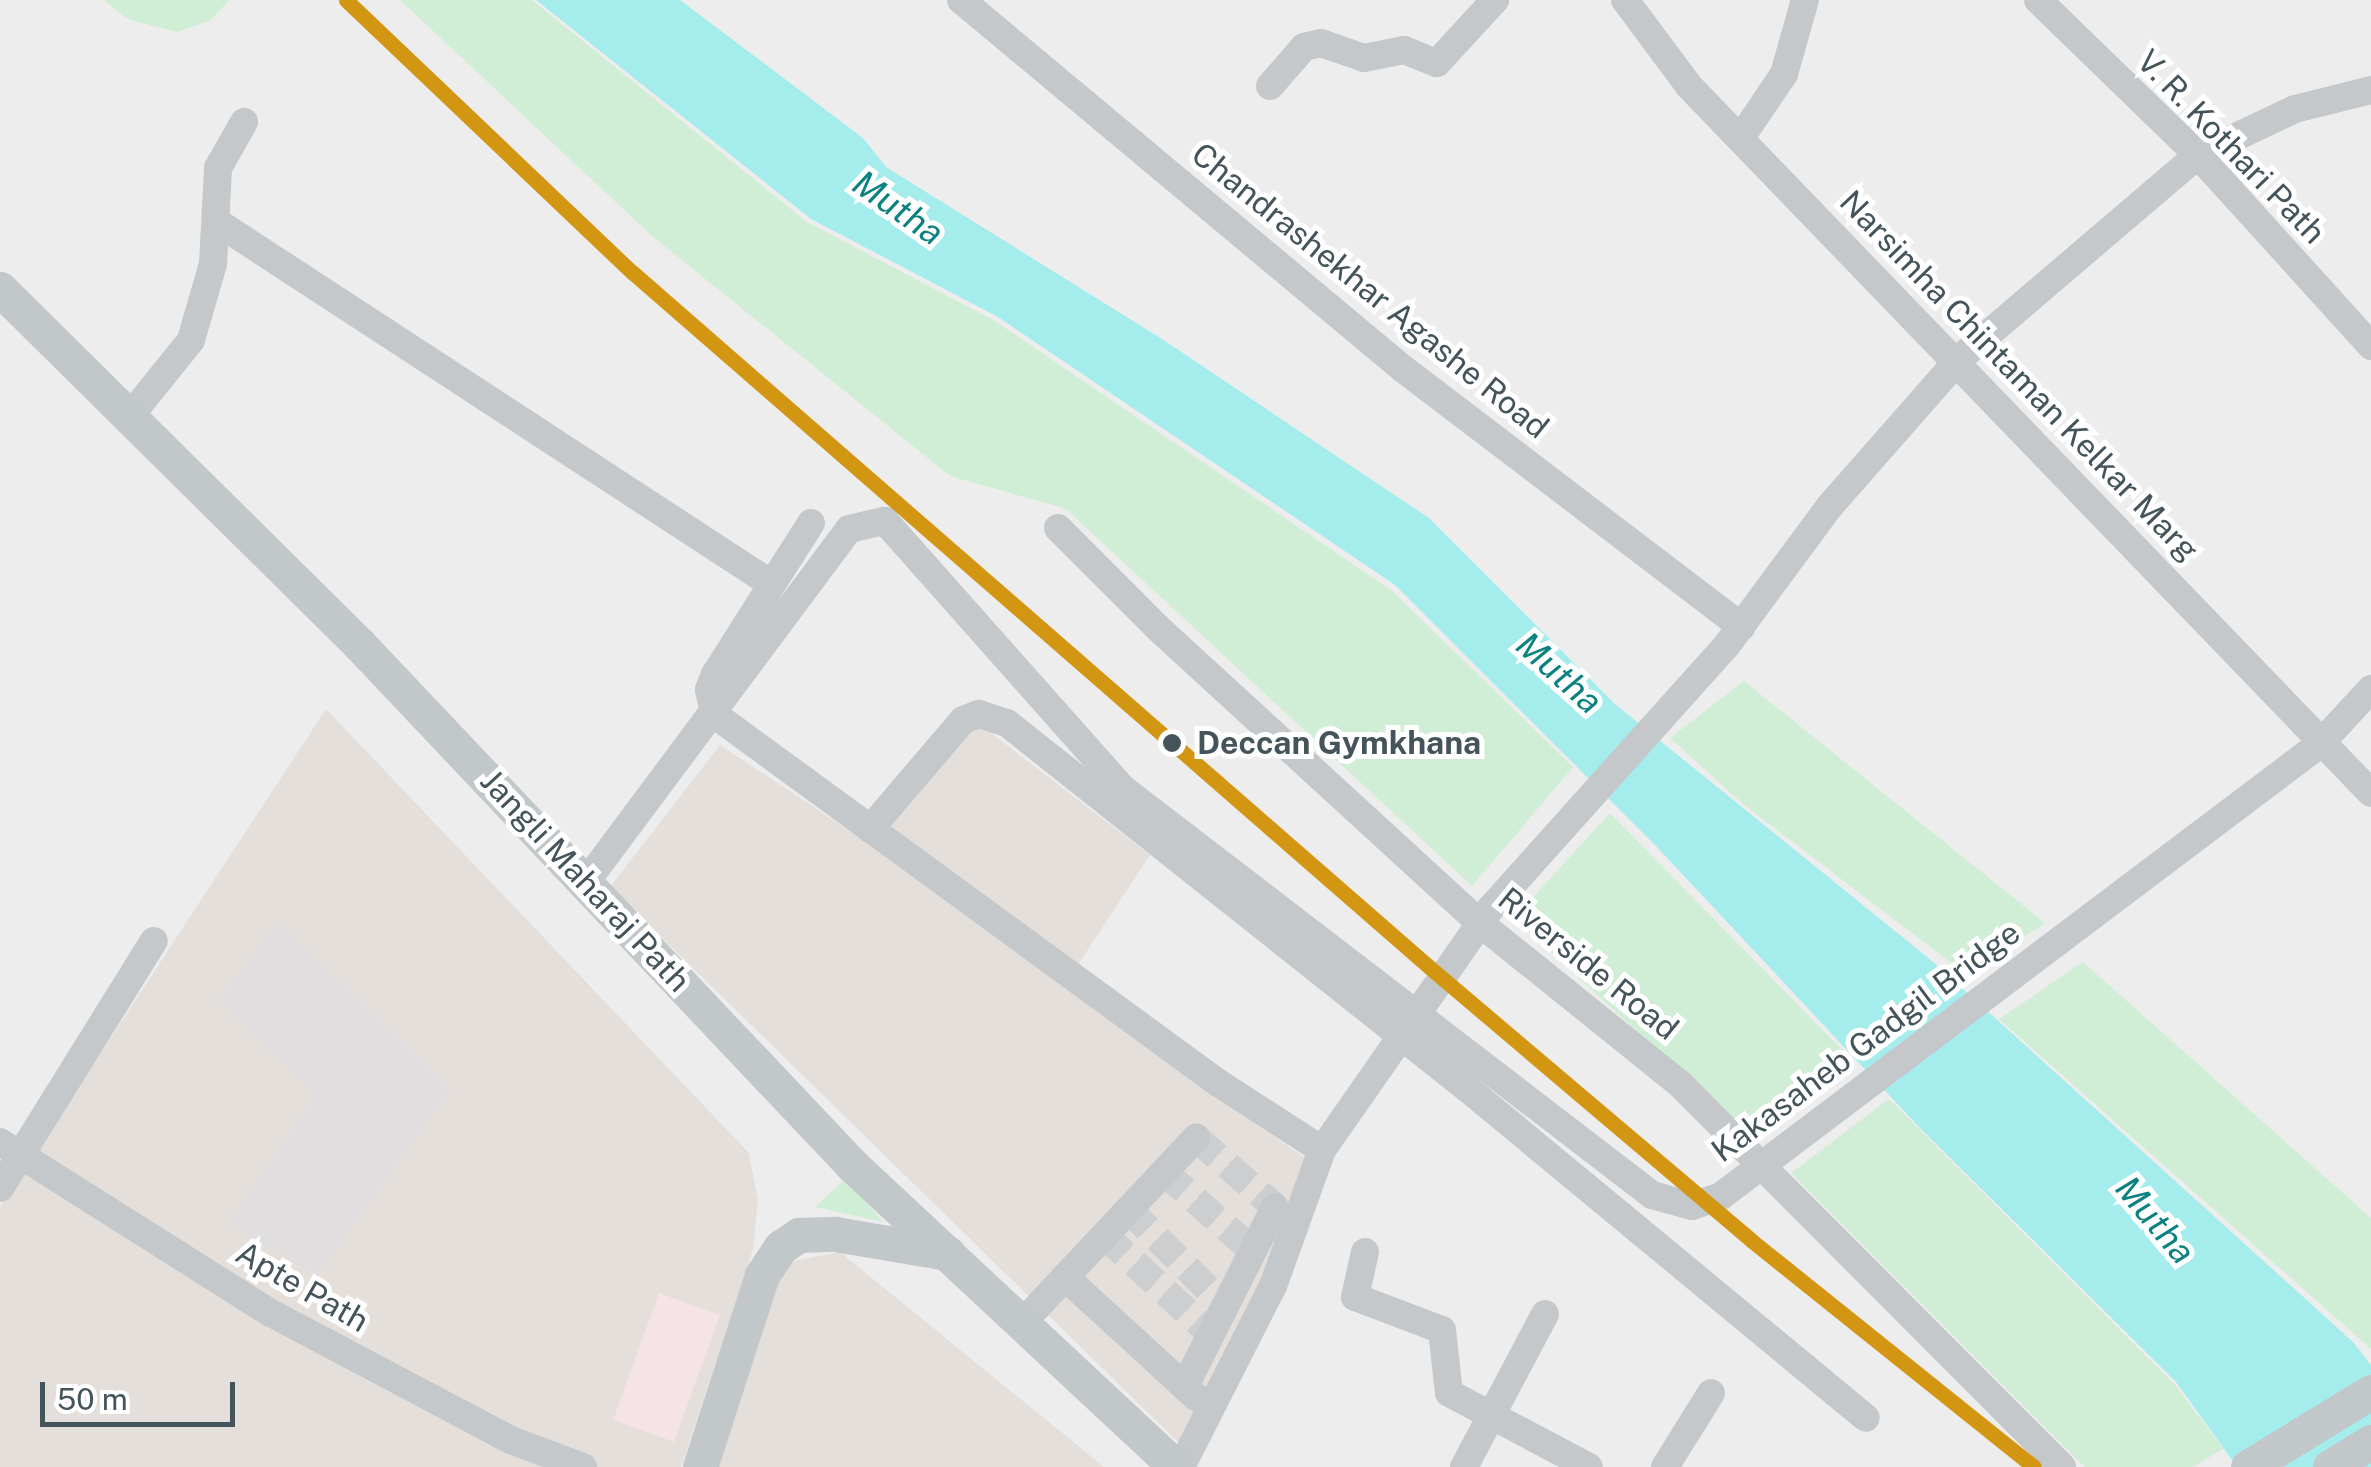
<!DOCTYPE html>
<style>
body{margin:0}
#map{position:relative;width:2371px;height:1467px;overflow:hidden;background:#eeeded;font-family:"Public Sans",sans-serif}
div>[style]{position:absolute}
.commercial>*{inset:0;background:#e4dfda}
.education>*{inset:0;background:#e0dedf}
.medical>*{inset:0;background:#f5e3e5}
.green>*{inset:0;background:#d0eed5}
.water>*{inset:0;background:#a4edec}
.minor-tunnel>*{height:28px;margin-top:-14px;transform-origin:0;background:repeating-linear-gradient(90deg,#ccced0 0 28px,transparent 0 42px)}
.minor>*{height:28px;margin:-14px;padding:0 14px;transform-origin:14px;border-radius:14px;background:#c4c8ca}
.major>*{height:35px;margin:-17.5px;padding:0 17.5px;transform-origin:17.5px;border-radius:17.5px;background:#c2c7c9}
.metro-1>*{height:15px;margin:-7.5px;padding:0 7.5px;transform-origin:7.5px;border-radius:7.5px;background:#d39612}
.dots>*{width:28px;height:28px;translate:-50% -50%;box-sizing:border-box;border:5px solid #fff;border-radius:50%}
span{translate:-50% -50%;white-space:nowrap;text-align:center;line-height:1.15;-webkit-text-stroke:10px #fff;paint-order:stroke}
.street-label{font-size:32px;color:#44545a}
.stop-label{font-size:32px;color:#44545a;font-weight:700}
.left{translate:0 -50%;text-align:left}
.water-label{font-size:35px;color:#0b8280;font-style:italic}
.scale{position:absolute;left:40px;top:1382px;width:195px;height:45px;box-sizing:border-box;border:5px solid #44545a;border-top:0;padding-left:12px;font-size:30px;line-height:35px;white-space:nowrap;color:#44545a;-webkit-text-stroke:8px #fff;paint-order:stroke}
</style>
<div id="map">
<div class="commercial">
<div style="clip-path:polygon(326px 709px,749px 1153px,758px 1201px,753px 1249px,681px 1467px,0 1467px,0 1207px)"></div>
<div style="clip-path:polygon(978px 723px,1150px 855px,1064px 986px,1309px 1161px,1260px 1297px,1183px 1447px,610px 887px,720px 745px,868px 843px)"></div>
<div style="clip-path:polygon(840px 1252px,1104px 1467px,713px 1467px,779px 1264px)"></div>
</div>
<div class="education">
<div style="clip-path:polygon(278px 921px,451px 1089px,318px 1275px,227px 1225px,316px 1095px,217px 1001px)"></div>
</div>
<div class="medical">
<div style="clip-path:polygon(659px 1293px,720px 1315px,674px 1442px,613px 1420px)"></div>
</div>
<div class="green">
<div style="clip-path:polygon(104px 0,229px 0,211px 20px,177px 32px,127px 19px)"></div>
<div style="clip-path:polygon(400px 0,532px 0,807px 222px,995px 321px,1391px 590px,1573px 767px,1472px 886px,1066px 509px,950px 476px,652px 236px)"></div>
<div style="clip-path:polygon(1744px 681px,2045px 923px,1967px 975px,1743px 804px,1670px 738px)"></div>
<div style="clip-path:polygon(1610px 813px,1851px 1059px,1750px 1136px,1514px 918px)"></div>
<div style="clip-path:polygon(2083px 962px,2371px 1218px,2371px 1349px,1999px 1019px)"></div>
<div style="clip-path:polygon(1889px 1099px,2175px 1385px,2223px 1449px,2193px 1467px,2085px 1467px,1791px 1173px)"></div>
<div style="clip-path:polygon(845px 1179px,883px 1222px,815px 1207px)"></div>
</div>
<div class="water">
<div style="clip-path:polygon(536px 0,680px 0,863px 138px,886px 167px,1162px 339px,1429px 518px,1616px 705px,1932px 961px,2353px 1342px,2371px 1365px,2371px 1467px,2237px 1467px,2176px 1382px,1918px 1126px,1655px 845px,1395px 585px,998px 317px,811px 219px)"></div>
</div>
<div class="minor-tunnel">
<div style="left:1196px;top:1138px;width:105px;rotate:41.1deg"></div>
<div style="left:1164px;top:1172px;width:120px;rotate:41.6deg"></div>
<div style="left:1128px;top:1209px;width:137px;rotate:45deg"></div>
<div style="left:1104px;top:1235px;width:146px;rotate:42.8deg"></div>
</div>
<div class="minor">
<div style="left:961px;top:0;width:574px;rotate:39.84deg"></div>
<div style="left:1402px;top:368px;width:427px;rotate:37.3deg"></div>
<div style="left:1625px;top:0;width:107px;rotate:53.3deg"></div>
<div style="left:1689px;top:86px;width:982px;rotate:46.03deg"></div>
<div style="left:2038px;top:0;width:223px;rotate:44.1deg"></div>
<div style="left:2198px;top:155px;width:258px;rotate:47.8deg"></div>
<div style="left:1270px;top:86px;width:52px;rotate:-48.9deg"></div>
<div style="left:1304px;top:47px;width:17px;rotate:-13deg"></div>
<div style="left:1321px;top:43px;width:46px;rotate:19.2deg"></div>
<div style="left:1364px;top:58px;width:41px;rotate:-11.3deg"></div>
<div style="left:1404px;top:50px;width:35px;rotate:22deg"></div>
<div style="left:1437px;top:63px;width:86px;rotate:-47.4deg"></div>
<div style="left:1740px;top:139px;width:78px;rotate:-55.9deg"></div>
<div style="left:1784px;top:74px;width:77px;rotate:-74.2deg"></div>
<div style="left:217px;top:222px;width:660px;rotate:33.14deg"></div>
<div style="left:130px;top:416px;width:97px;rotate:-51.2deg"></div>
<div style="left:191px;top:340px;width:79px;rotate:-73.9deg"></div>
<div style="left:213px;top:264px;width:96px;rotate:-87deg"></div>
<div style="left:218px;top:168px;width:53px;rotate:-60.5deg"></div>
<div style="left:811px;top:523px;width:179px;rotate:122.4deg"></div>
<div style="left:715px;top:674px;width:17px;rotate:111deg"></div>
<div style="left:709px;top:690px;width:26px;rotate:77deg"></div>
<div style="left:715px;top:715px;width:622px;rotate:36.17deg"></div>
<div style="left:1217px;top:1082px;width:125px;rotate:32.9deg"></div>
<div style="left:1058px;top:528px;width:143px;rotate:45deg"></div>
<div style="left:1159px;top:629px;width:437px;rotate:42.5deg"></div>
<div style="left:1481px;top:924px;width:255px;rotate:38.8deg"></div>
<div style="left:1680px;top:1084px;width:541px;rotate:45.07deg"></div>
<div style="left:870px;top:829px;width:143px;rotate:-49.5deg"></div>
<div style="left:963px;top:720px;width:17px;rotate:-21deg"></div>
<div style="left:979px;top:714px;width:29px;rotate:18deg"></div>
<div style="left:1007px;top:723px;width:589px;rotate:38.45deg"></div>
<div style="left:1468px;top:1089px;width:516px;rotate:39.58deg"></div>
<div style="left:586px;top:882px;width:440px;rotate:-53.3deg"></div>
<div style="left:849px;top:529px;width:37px;rotate:-13deg"></div>
<div style="left:885px;top:521px;width:357px;rotate:48.4deg"></div>
<div style="left:1122px;top:788px;width:668px;rotate:37.52deg"></div>
<div style="left:1652px;top:1195px;width:41px;rotate:15.4deg"></div>
<div style="left:1692px;top:1206px;width:31px;rotate:-19deg"></div>
<div style="left:1721px;top:1196px;width:750px;rotate:-37.04deg"></div>
<div style="left:2320px;top:744px;width:75px;rotate:-47.2deg"></div>
<div style="left:0;top:1142px;width:320px;rotate:32.3deg"></div>
<div style="left:271px;top:1313px;width:272px;rotate:27.9deg"></div>
<div style="left:511px;top:1440px;width:77px;rotate:20.6deg"></div>
<div style="left:0;top:1188px;width:291px;rotate:-58.1deg"></div>
<div style="left:1365px;top:1252px;width:46px;rotate:102.5deg"></div>
<div style="left:1355px;top:1297px;width:93px;rotate:20.8deg"></div>
<div style="left:1442px;top:1330px;width:63px;rotate:83.7deg"></div>
<div style="left:1449px;top:1393px;width:158px;rotate:27.9deg"></div>
<div style="left:1065px;top:1277px;width:178px;rotate:42.5deg"></div>
<div style="left:1023px;top:1322px;width:253px;rotate:-46.8deg"></div>
<div style="left:1185px;top:1386px;width:200px;rotate:-63.3deg"></div>
<div style="left:1181px;top:1467px;width:203px;rotate:-63.1deg"></div>
<div style="left:1273px;top:1286px;width:145px;rotate:-70.2deg"></div>
<div style="left:1322px;top:1150px;width:295px;rotate:-55.1deg"></div>
<div style="left:1491px;top:908px;width:353px;rotate:-48.1deg"></div>
<div style="left:1727px;top:645px;width:172px;rotate:-53.5deg"></div>
<div style="left:1829px;top:507px;width:197px;rotate:-48.7deg"></div>
<div style="left:1959px;top:359px;width:314px;rotate:-40.5deg"></div>
<div style="left:2198px;top:155px;width:107px;rotate:-25.4deg"></div>
<div style="left:2295px;top:109px;width:78px;rotate:-14deg"></div>
<div style="left:1464px;top:1467px;width:173px;rotate:-62.1deg"></div>
<div style="left:1665px;top:1467px;width:87px;rotate:-58.1deg"></div>
</div>
<div class="major">
<div style="left:0;top:289px;width:505px;rotate:44.68deg"></div>
<div style="left:359px;top:644px;width:717px;rotate:46.58deg"></div>
<div style="left:852px;top:1165px;width:443px;rotate:43deg"></div>
<div style="left:700px;top:1467px;width:202px;rotate:-72.1deg"></div>
<div style="left:762px;top:1275px;width:34px;rotate:-56deg"></div>
<div style="left:781px;top:1247px;width:22px;rotate:-34deg"></div>
<div style="left:799px;top:1235px;width:36px;rotate:-2deg"></div>
<div style="left:835px;top:1234px;width:114px;rotate:9.6deg"></div>
<div style="left:2248px;top:1467px;width:144px;rotate:-31.4deg"></div>
<div style="left:2330px;top:1467px;width:48px;rotate:-31.4deg"></div>
</div>
<div class="metro-1">
<div style="left:346px;top:0;width:395px;rotate:43.6deg"></div>
<div style="left:632px;top:272px;width:1065px;rotate:41.08deg"></div>
<div style="left:1435px;top:972px;width:416px;rotate:40.3deg"></div>
<div style="left:1752px;top:1241px;width:361px;rotate:38.7deg"></div>
</div>
<div class="dots">
<div style="left:1172px;top:743px;background:#44545a"></div>
</div>
<div class="street-label">
<span style="left:2231px;top:147px;rotate:46deg">V. R. Kothari Path</span>
<span style="left:1370px;top:291px;rotate:39deg">Chandrashekhar Agashe Road</span>
<span style="left:2019px;top:376px;rotate:46deg">Narsimha Chintaman Kelkar Marg</span>
<span style="left:585px;top:881px;rotate:47deg">Jangli Maharaj Path</span>
<span style="left:1588px;top:964px;rotate:39deg">Riverside Road</span>
<span style="left:1866px;top:1042px;rotate:-37deg">Kakasaheb Gadgil Bridge</span>
<span style="left:302px;top:1287px;rotate:30deg">Apte Path</span>
</div>
<div class="stop-label">
<span class="left" style="left:1197px;top:743px">Deccan Gymkhana</span>
</div>
<div class="water-label">
<span style="left:898px;top:208px;rotate:35deg">Mutha</span>
<span style="left:1559px;top:673px;rotate:42deg">Mutha</span>
<span style="left:2155px;top:1220px;rotate:50deg">Mutha</span>
</div>
<div class="scale">50 m</div>
</div>
